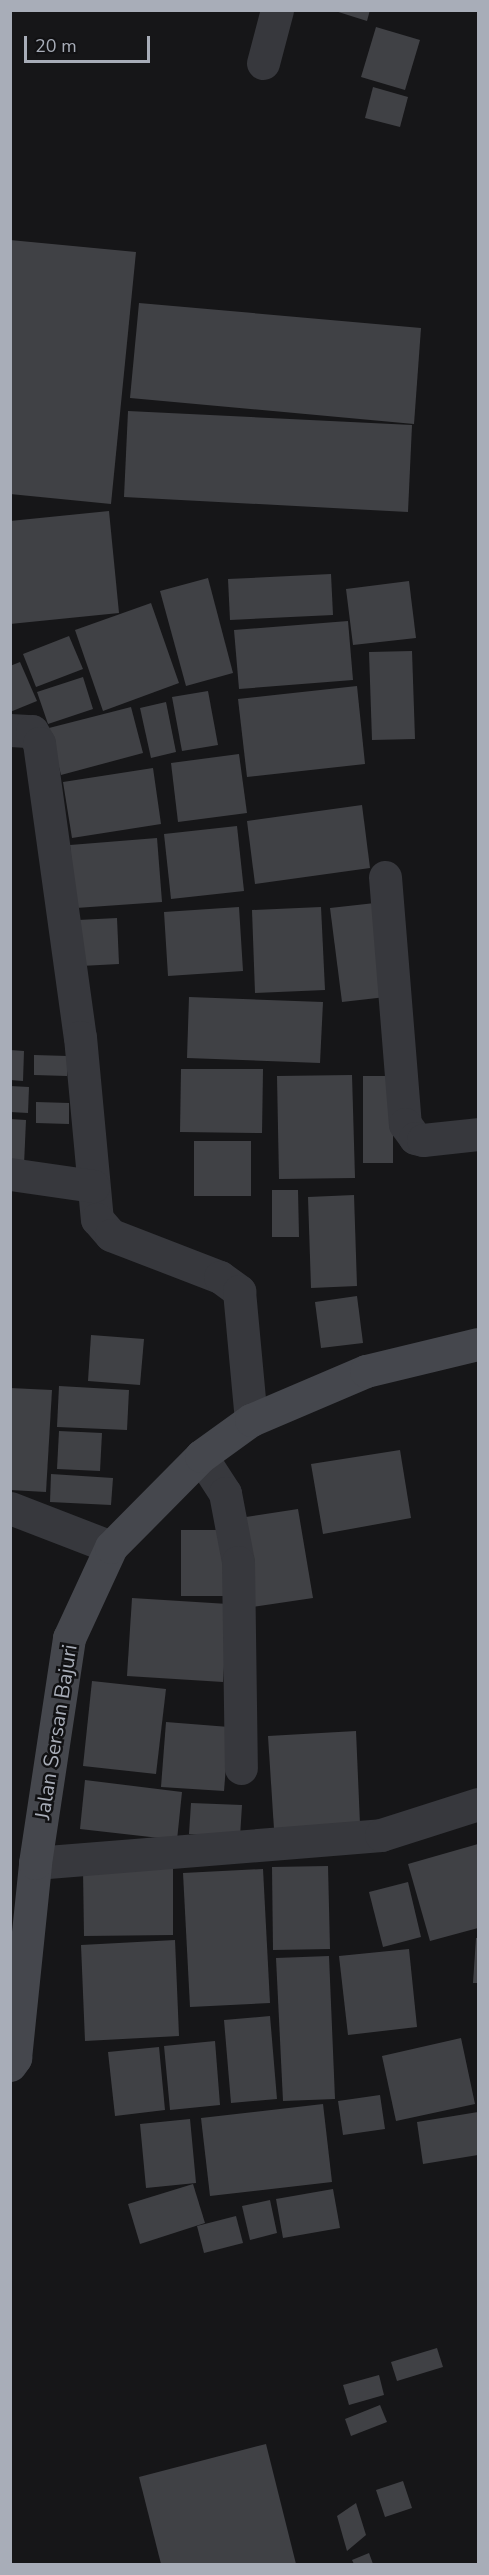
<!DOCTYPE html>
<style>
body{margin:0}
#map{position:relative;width:489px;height:2575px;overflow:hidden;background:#161618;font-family:"Nunito Sans",sans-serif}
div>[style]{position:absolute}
.building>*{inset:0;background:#404145}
.minor>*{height:33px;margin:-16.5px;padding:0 16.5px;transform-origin:16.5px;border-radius:16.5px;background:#37383d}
.secondary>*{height:33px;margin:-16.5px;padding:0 16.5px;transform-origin:16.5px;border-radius:16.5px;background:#45474d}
span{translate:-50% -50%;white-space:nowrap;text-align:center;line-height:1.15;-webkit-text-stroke:5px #111113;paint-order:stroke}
.street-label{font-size:21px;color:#a8adb8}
.frame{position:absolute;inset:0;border:12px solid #a8adb8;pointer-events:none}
.scale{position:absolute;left:24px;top:36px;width:126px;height:27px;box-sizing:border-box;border:3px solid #a8adb8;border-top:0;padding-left:8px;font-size:18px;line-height:21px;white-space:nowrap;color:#a8adb8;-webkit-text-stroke:4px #111113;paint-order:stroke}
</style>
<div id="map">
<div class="building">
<div style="clip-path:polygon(332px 10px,370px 10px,367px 21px)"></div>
<div style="clip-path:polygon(376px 27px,420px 40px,405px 90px,361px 77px)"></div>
<div style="clip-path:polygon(373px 87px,408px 97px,400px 127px,365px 118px)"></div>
<div style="clip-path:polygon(10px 240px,136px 252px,111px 504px,10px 494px)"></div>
<div style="clip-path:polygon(139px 303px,421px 328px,414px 424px,130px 398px)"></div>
<div style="clip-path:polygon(128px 411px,412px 425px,408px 512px,124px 497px)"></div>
<div style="clip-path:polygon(109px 511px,119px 613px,10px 624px,10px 521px)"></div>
<div style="clip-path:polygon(331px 574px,333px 615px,230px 620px,228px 579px)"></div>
<div style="clip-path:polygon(208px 578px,233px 673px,186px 686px,160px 591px)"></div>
<div style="clip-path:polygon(409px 581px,416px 638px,353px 645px,346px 589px)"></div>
<div style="clip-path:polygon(151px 603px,179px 683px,103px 711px,75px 630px)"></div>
<div style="clip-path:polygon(348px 621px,353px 680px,239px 689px,234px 630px)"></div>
<div style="clip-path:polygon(69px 636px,83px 669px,36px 687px,23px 654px)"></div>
<div style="clip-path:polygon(412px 651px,415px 739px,372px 740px,369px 652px)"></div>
<div style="clip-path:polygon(20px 662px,37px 701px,10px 712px,10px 666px)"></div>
<div style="clip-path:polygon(83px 677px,93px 709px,48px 724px,37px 692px)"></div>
<div style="clip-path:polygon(357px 686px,365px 764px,247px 777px,238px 699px)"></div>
<div style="clip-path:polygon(208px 691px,218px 745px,182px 751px,172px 697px)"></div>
<div style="clip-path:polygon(166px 702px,176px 752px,151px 758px,140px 708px)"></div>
<div style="clip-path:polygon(131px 707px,143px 753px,61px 775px,49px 728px)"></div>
<div style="clip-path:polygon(239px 754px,247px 813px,178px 822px,171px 763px)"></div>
<div style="clip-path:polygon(153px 768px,161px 824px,72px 838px,63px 782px)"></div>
<div style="clip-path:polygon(362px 805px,370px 868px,255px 884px,247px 821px)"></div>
<div style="clip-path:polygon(237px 826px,244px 891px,171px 899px,164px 834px)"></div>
<div style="clip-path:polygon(157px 838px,162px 902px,76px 908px,70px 845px)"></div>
<div style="clip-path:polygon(375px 903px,386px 997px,342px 1002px,330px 908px)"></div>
<div style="clip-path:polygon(239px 907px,243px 971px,168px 976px,164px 912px)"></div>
<div style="clip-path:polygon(321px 907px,325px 990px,255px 993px,252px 910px)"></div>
<div style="clip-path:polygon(117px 918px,119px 964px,81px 966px,78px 920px)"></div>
<div style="clip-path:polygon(189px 997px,323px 1002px,320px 1063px,187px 1058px)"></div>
<div style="clip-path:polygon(10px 1050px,24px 1051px,23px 1081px,10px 1080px)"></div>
<div style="clip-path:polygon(34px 1055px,68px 1056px,67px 1076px,34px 1075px)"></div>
<div style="clip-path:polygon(181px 1069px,263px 1069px,262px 1133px,180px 1132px)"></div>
<div style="clip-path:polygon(352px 1075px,355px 1178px,279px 1179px,277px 1076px)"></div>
<div style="clip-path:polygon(363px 1076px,393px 1076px,393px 1163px,363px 1163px)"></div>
<div style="clip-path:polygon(10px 1086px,29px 1087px,28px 1113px,10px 1112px)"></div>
<div style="clip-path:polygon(36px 1102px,69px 1103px,69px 1124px,36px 1123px)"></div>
<div style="clip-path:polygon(10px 1119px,26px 1120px,24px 1165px,10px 1164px)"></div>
<div style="clip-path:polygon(194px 1141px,251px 1141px,251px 1196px,194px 1196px)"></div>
<div style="clip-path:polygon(272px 1190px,298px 1190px,299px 1237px,272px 1237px)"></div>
<div style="clip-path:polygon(354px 1195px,357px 1286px,311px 1288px,308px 1197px)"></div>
<div style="clip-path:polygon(357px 1296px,363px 1343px,321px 1348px,315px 1302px)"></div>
<div style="clip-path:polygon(91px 1335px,144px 1339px,140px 1385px,88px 1381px)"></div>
<div style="clip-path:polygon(59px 1386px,129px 1390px,127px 1430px,57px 1427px)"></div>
<div style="clip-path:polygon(10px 1388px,52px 1390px,46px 1492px,10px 1490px)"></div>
<div style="clip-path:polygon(59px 1431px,102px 1433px,100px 1471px,57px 1469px)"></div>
<div style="clip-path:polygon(400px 1450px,411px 1518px,323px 1534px,311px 1464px)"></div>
<div style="clip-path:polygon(51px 1474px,113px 1478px,111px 1505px,50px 1502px)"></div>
<div style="clip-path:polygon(298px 1509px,313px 1598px,253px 1607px,239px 1518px)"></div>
<div style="clip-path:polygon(181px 1530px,228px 1530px,228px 1596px,181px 1596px)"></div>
<div style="clip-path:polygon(132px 1598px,228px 1604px,223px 1682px,127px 1676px)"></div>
<div style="clip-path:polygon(92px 1681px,166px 1689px,156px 1774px,83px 1766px)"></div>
<div style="clip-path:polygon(166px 1722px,229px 1727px,224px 1791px,161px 1787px)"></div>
<div style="clip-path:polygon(356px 1731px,360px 1824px,274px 1829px,268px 1736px)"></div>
<div style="clip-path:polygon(85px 1780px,182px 1792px,177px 1840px,80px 1829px)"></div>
<div style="clip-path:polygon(191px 1803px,242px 1805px,240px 1837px,189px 1834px)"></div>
<div style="clip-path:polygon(478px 1844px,478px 1928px,430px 1941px,408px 1864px)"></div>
<div style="clip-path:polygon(328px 1866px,330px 1949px,273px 1950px,272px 1867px)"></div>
<div style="clip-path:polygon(83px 1869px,173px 1869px,173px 1935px,84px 1936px)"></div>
<div style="clip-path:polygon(263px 1869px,270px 2003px,190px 2007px,183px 1873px)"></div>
<div style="clip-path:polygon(408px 1882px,421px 1937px,383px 1947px,369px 1892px)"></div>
<div style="clip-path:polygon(476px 1938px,478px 1938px,478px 1983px,473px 1983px)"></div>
<div style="clip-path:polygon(175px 1940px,179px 2036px,85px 2041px,81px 1945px)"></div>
<div style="clip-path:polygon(409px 1949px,417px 2027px,348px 2035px,339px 1956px)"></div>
<div style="clip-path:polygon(329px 1956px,335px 2099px,283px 2101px,276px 1958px)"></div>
<div style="clip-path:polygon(270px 2016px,277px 2099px,231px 2103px,224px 2020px)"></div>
<div style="clip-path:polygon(461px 2038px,475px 2104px,396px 2121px,382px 2056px)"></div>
<div style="clip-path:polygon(215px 2041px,220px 2105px,170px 2110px,164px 2046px)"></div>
<div style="clip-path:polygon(159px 2047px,165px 2110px,115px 2116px,108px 2052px)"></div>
<div style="clip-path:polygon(380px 2095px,385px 2129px,343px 2135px,338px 2101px)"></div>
<div style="clip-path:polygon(323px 2104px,332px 2182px,210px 2196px,201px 2118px)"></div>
<div style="clip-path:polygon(478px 2112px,478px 2155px,423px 2164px,417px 2122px)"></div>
<div style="clip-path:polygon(190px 2119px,196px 2183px,146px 2188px,140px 2124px)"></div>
<div style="clip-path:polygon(193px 2184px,205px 2223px,140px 2244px,128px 2204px)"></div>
<div style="clip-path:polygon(333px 2189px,340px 2228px,283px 2238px,276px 2199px)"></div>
<div style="clip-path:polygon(270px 2200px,277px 2233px,250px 2240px,242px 2206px)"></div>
<div style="clip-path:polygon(236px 2216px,243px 2243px,204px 2253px,197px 2226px)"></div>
<div style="clip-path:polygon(437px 2348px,443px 2367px,397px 2381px,391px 2362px)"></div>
<div style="clip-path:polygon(379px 2375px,384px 2395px,349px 2405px,343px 2385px)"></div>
<div style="clip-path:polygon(380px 2405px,387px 2422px,351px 2436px,345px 2419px)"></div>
<div style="clip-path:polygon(266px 2444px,296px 2564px,161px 2564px,139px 2477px)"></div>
<div style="clip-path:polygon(403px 2481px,412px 2508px,385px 2517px,376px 2490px)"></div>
<div style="clip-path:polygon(356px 2503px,366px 2535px,347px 2551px,337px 2516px)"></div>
<div style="clip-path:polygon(369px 2553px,373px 2564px,354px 2564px,352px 2560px)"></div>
</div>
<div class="minor">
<div style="left:263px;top:63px;width:55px;rotate:-75.2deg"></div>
<div style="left:10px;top:730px;width:22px;rotate:3deg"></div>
<div style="left:32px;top:731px;width:14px;rotate:60deg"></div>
<div style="left:39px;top:743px;width:297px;rotate:82.1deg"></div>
<div style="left:80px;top:1037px;width:183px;rotate:84.7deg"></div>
<div style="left:97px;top:1219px;width:21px;rotate:49deg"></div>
<div style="left:111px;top:1235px;width:117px;rotate:21.1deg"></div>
<div style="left:220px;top:1277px;width:24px;rotate:36deg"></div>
<div style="left:239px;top:1291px;width:130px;rotate:84.7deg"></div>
<div style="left:385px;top:877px;width:248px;rotate:85.4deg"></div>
<div style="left:405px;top:1124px;width:17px;rotate:54deg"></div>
<div style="left:415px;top:1138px;width:8px;rotate:14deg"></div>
<div style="left:423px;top:1140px;width:55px;rotate:-6.2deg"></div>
<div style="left:10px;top:1174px;width:84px;rotate:8.2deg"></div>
<div style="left:201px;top:1456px;width:44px;rotate:57deg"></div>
<div style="left:225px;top:1493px;width:70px;rotate:79.3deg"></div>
<div style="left:238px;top:1562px;width:206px;rotate:89.2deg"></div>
<div style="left:10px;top:1508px;width:108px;rotate:21.1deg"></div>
<div style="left:35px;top:1863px;width:347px;rotate:-4.6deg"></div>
<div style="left:381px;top:1835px;width:102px;rotate:-17.7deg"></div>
</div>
<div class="secondary">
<div style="left:10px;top:2065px;width:9px;rotate:-54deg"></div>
<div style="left:15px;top:2058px;width:196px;rotate:-84.1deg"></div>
<div style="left:35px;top:1863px;width:228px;rotate:-81.4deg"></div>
<div style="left:69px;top:1638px;width:100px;rotate:-65.2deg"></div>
<div style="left:111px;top:1547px;width:128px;rotate:-45.3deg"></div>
<div style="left:201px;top:1456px;width:62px;rotate:-35.8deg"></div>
<div style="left:251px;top:1420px;width:125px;rotate:-23.1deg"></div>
<div style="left:366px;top:1371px;width:115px;rotate:-13.6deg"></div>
</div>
<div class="street-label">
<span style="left:56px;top:1732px;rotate:-81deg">Jalan Sersan Bajuri</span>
</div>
<div class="frame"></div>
<div class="scale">20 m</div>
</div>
